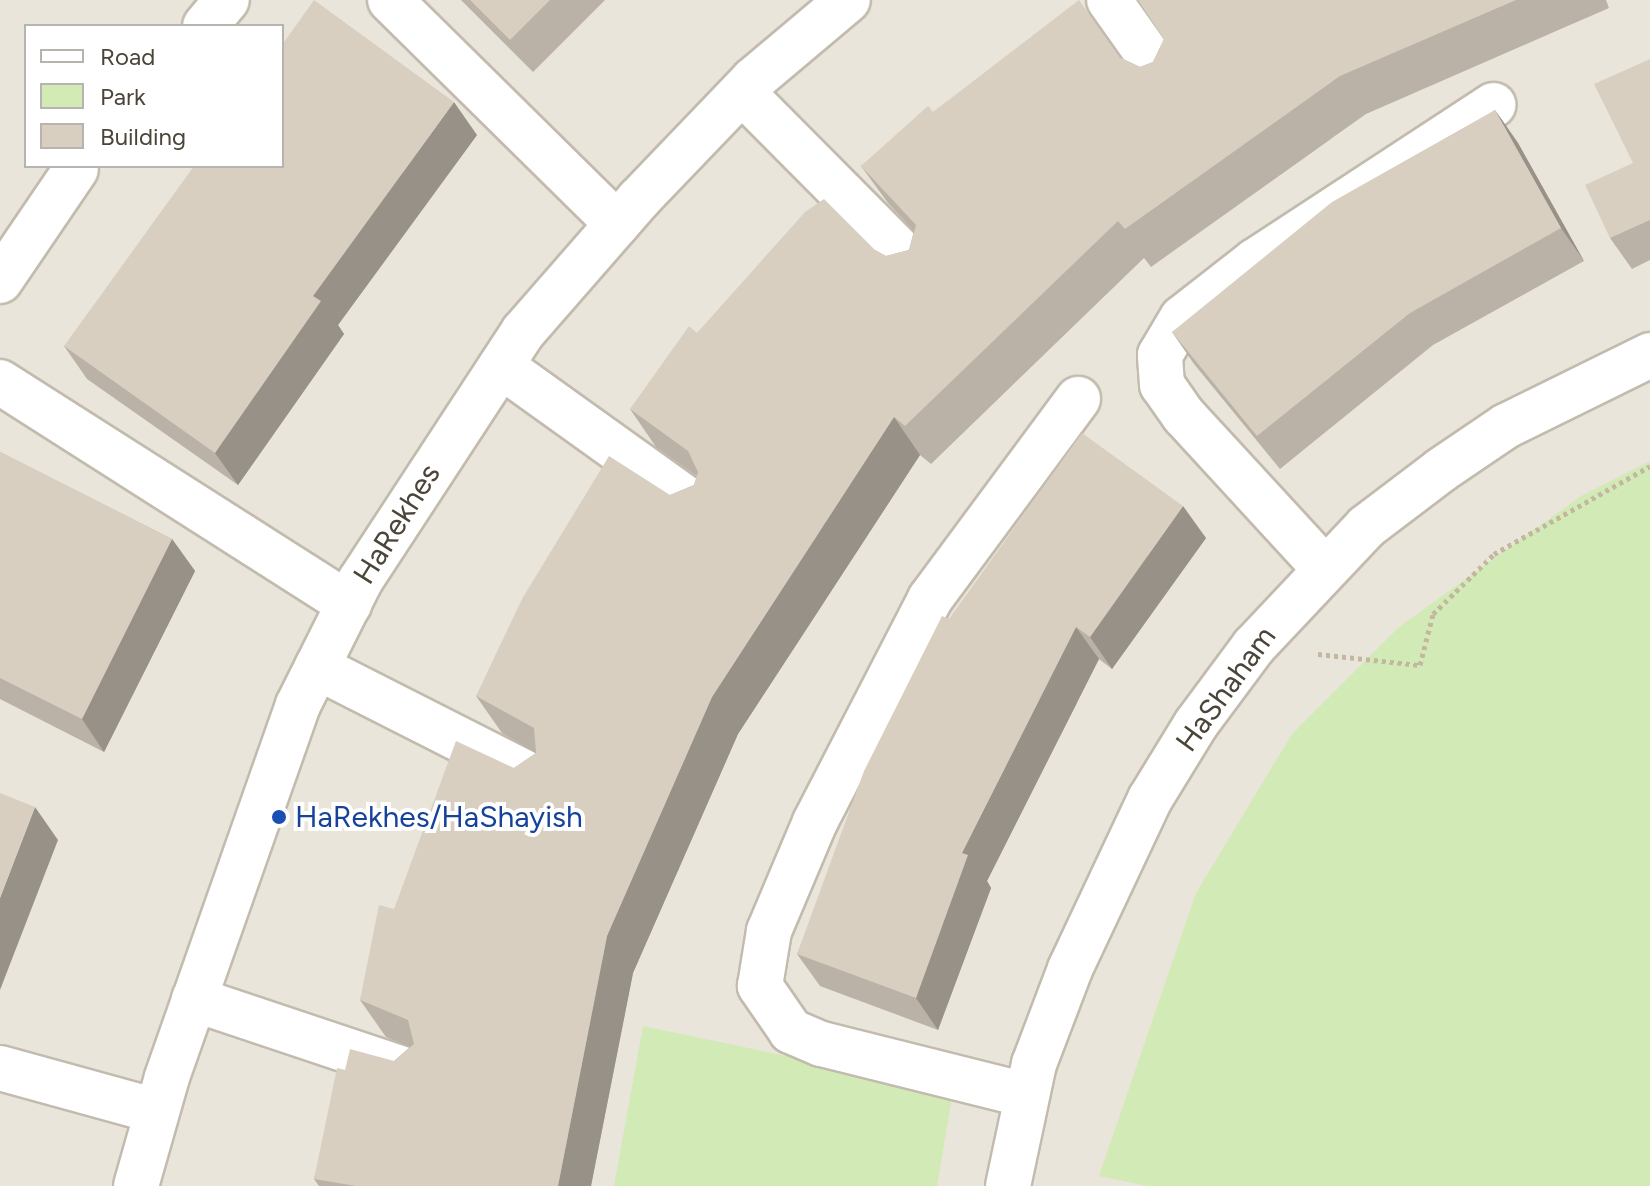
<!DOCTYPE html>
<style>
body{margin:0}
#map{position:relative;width:1650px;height:1186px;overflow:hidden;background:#f6f3ec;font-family:Figtree,sans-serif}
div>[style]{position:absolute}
.residential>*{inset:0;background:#eae5da}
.green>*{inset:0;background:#d2eab5}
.path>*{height:5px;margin-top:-2.5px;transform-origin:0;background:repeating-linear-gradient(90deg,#c4b79f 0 4px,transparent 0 8px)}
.roads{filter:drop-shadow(2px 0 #c2bbae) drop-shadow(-2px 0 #c2bbae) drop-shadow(0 2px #c2bbae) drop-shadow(0 -2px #c2bbae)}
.minor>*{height:44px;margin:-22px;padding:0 22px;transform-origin:22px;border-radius:22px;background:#fff}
.wall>*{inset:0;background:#bab2a6}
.shaded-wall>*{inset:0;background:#979187}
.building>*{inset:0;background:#d8cfc1}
.dots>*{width:22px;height:22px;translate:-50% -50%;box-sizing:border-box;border:4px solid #fff;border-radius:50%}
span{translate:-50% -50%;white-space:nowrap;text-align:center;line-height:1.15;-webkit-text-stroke:8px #fff;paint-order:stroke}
.street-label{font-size:30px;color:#4b4439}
.transit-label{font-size:30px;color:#164399}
.left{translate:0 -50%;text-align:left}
.legend{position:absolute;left:24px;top:24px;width:260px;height:144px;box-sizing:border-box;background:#fff;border:2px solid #b7b4b0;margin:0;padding:10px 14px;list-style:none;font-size:24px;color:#4b4439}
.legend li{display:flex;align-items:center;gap:16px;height:40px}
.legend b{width:40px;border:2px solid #b7b4b0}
</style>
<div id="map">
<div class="residential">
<div style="clip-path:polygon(evenodd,0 0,1650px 0,1650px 1186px,0 1186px,0 0,26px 26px,282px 26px,282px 166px,26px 166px,26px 26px)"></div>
</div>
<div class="green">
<div style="clip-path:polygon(1650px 461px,1650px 1186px,1148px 1186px,1099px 1176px,1196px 893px,1292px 734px,1399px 627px,1581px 496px)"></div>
<div style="clip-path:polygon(643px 1026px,953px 1091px,937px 1186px,614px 1186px)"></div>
</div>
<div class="path">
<div style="left:1318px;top:654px;width:103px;rotate:6.2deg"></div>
<div style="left:1420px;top:665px;width:53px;rotate:-75.7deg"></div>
<div style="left:1433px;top:614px;width:86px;rotate:-44.5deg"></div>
<div style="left:1494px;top:554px;width:179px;rotate:-29.4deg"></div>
</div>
<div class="roads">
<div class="minor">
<div style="left:390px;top:0;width:319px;rotate:44.6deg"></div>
<div style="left:1109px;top:0;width:97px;rotate:54.7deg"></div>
<div style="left:205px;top:26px;width:34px;rotate:-50deg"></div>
<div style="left:742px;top:92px;width:250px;rotate:45.2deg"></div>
<div style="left:0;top:281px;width:135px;rotate:-55.8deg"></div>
<div style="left:501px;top:366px;width:244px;rotate:35.6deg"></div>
<div style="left:0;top:382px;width:414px;rotate:32.5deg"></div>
<div style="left:1324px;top:568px;width:207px;rotate:-132.6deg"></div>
<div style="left:1184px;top:416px;width:38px;rotate:-125deg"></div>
<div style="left:1162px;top:385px;width:30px;rotate:-94deg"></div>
<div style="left:1160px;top:355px;width:43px;rotate:-59.3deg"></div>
<div style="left:1182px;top:318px;width:93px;rotate:-38deg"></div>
<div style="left:1255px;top:261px;width:285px;rotate:-33.2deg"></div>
<div style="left:317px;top:667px;width:250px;rotate:26.9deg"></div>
<div style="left:194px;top:999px;width:224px;rotate:18.5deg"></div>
<div style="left:0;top:1068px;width:162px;rotate:15.4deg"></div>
<div style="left:1026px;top:1095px;width:211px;rotate:-166deg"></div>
<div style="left:821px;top:1044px;width:33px;rotate:-157deg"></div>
<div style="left:791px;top:1031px;width:55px;rotate:-124.6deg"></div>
<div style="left:760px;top:986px;width:56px;rotate:-80.7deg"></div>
<div style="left:769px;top:931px;width:118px;rotate:-67.1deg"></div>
<div style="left:815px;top:822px;width:251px;rotate:-62.7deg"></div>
<div style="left:930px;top:599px;width:249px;rotate:-53.5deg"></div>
<div style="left:136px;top:1186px;width:113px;rotate:-74.1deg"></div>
<div style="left:167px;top:1077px;width:394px;rotate:-70.6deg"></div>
<div style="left:298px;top:705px;width:139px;rotate:-63.4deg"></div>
<div style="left:360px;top:581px;width:298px;rotate:-56.8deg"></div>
<div style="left:523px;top:332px;width:176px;rotate:-48.9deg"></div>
<div style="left:639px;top:199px;width:165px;rotate:-46.2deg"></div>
<div style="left:753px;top:80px;width:124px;rotate:-40.1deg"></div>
<div style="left:1008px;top:1186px;width:125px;rotate:-78deg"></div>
<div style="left:1034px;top:1064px;width:102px;rotate:-69.2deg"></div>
<div style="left:1070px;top:969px;width:188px;rotate:-64.8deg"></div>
<div style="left:1150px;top:799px;width:88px;rotate:-58.5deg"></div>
<div style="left:1196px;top:724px;width:97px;rotate:-53.4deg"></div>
<div style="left:1254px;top:646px;width:163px;rotate:-46.7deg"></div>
<div style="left:1366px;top:527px;width:94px;rotate:-37.2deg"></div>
<div style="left:1441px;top:470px;width:78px;rotate:-34.1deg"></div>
<div style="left:1506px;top:426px;width:161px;rotate:-26.2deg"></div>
</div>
</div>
<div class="wall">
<div style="clip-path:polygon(461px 0,605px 0,533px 72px)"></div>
<div style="clip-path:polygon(1138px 0,1606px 0,1609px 8px,1366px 114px,1151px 267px,1144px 258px,931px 464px,920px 455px,738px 734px,633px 973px,591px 1186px,319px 1186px,314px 1179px,345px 1070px,394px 1061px,410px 1047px,386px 1037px,360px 1000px,394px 909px,514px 768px,536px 753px,502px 733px,476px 696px,670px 495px,694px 485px,697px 476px,656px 447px,630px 409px,697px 333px,875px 250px,886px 256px,909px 250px,914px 231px,888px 203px,861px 166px,933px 112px,1119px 57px,1140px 67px,1153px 62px,1164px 39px)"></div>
<div style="clip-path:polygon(1650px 59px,1650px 260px,1632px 269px,1610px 238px,1633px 163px)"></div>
<div style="clip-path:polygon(1495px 110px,1518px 143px,1584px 261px,1433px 345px,1280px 469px,1194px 364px,1172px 332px)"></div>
<div style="clip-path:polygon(477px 135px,338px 325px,344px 334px,238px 485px,87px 379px,64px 346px)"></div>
<div style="clip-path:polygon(0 452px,172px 539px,195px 571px,104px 752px,0 699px)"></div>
<div style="clip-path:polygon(1206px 538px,1112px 669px,1099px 659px,987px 881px,991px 888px,938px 1030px,820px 986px,797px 954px,949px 619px)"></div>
</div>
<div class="shaded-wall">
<div style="clip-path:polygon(454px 102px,477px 135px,338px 325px,344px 334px,238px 485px,215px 453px,313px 296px)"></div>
<div style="clip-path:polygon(1495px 110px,1518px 143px,1584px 261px,1561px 228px)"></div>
<div style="clip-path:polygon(894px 417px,920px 455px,738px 734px,633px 973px,591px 1186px,558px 1186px,607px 936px,712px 697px)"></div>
<div style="clip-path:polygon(1183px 506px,1206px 538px,1112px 669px,1090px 637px)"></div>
<div style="clip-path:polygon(172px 539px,195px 571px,104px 752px,82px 719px)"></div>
<div style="clip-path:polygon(1076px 627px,1099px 659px,987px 881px,991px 888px,938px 1030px,916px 998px,962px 853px)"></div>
<div style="clip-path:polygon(35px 807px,58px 840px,0 990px,0 898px)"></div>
</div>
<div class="building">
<div style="clip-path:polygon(314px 0,454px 102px,313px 296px,321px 301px,215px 453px,64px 346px,194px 166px,282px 166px,282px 45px)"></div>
<div style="clip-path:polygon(470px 0,550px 0,510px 40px)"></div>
<div style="clip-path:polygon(1079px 0,1119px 57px,1140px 67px,1153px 62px,1164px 39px,1138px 0,1516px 0,1340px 76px,1125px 229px,1118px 221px,905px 426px,894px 417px,712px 697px,607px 936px,558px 1186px,356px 1186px,314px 1179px,337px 1068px,345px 1070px,350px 1049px,394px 1061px,414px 1044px,408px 1020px,360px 1000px,379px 905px,394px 909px,456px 741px,514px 768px,536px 753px,534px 728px,476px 696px,522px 599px,609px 456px,670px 495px,694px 485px,698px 472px,688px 451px,630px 409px,689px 326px,697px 333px,805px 212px,824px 199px,875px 250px,886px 256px,909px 250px,916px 225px,861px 166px,928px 106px,933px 112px)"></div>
<div style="clip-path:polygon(1650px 59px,1650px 220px,1610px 238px,1585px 185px,1633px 163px,1594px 84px)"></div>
<div style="clip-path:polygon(1495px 110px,1561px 228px,1410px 313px,1257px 436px,1172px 332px,1332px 202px)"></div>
<div style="clip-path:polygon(1082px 433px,1183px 506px,1090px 637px,1076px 627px,962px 853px,968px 855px,916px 998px,797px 954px,864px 771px,942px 616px,949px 619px)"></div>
<div style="clip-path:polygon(0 452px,172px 539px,82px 719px,0 678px)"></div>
<div style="clip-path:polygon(0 793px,35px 807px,0 898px)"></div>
</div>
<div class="dots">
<div style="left:279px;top:817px;background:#1a4fb4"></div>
</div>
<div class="street-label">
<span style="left:397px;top:524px;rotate:-58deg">HaRekhes</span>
<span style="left:1226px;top:689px;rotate:-54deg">HaShaham</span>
</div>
<div class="transit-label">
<span class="left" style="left:295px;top:817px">HaRekhes/HaShayish</span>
</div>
<ul class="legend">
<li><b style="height:10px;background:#fff"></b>Road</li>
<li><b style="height:22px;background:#d2eab5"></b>Park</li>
<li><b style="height:22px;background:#d8cfc1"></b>Building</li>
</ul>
</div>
